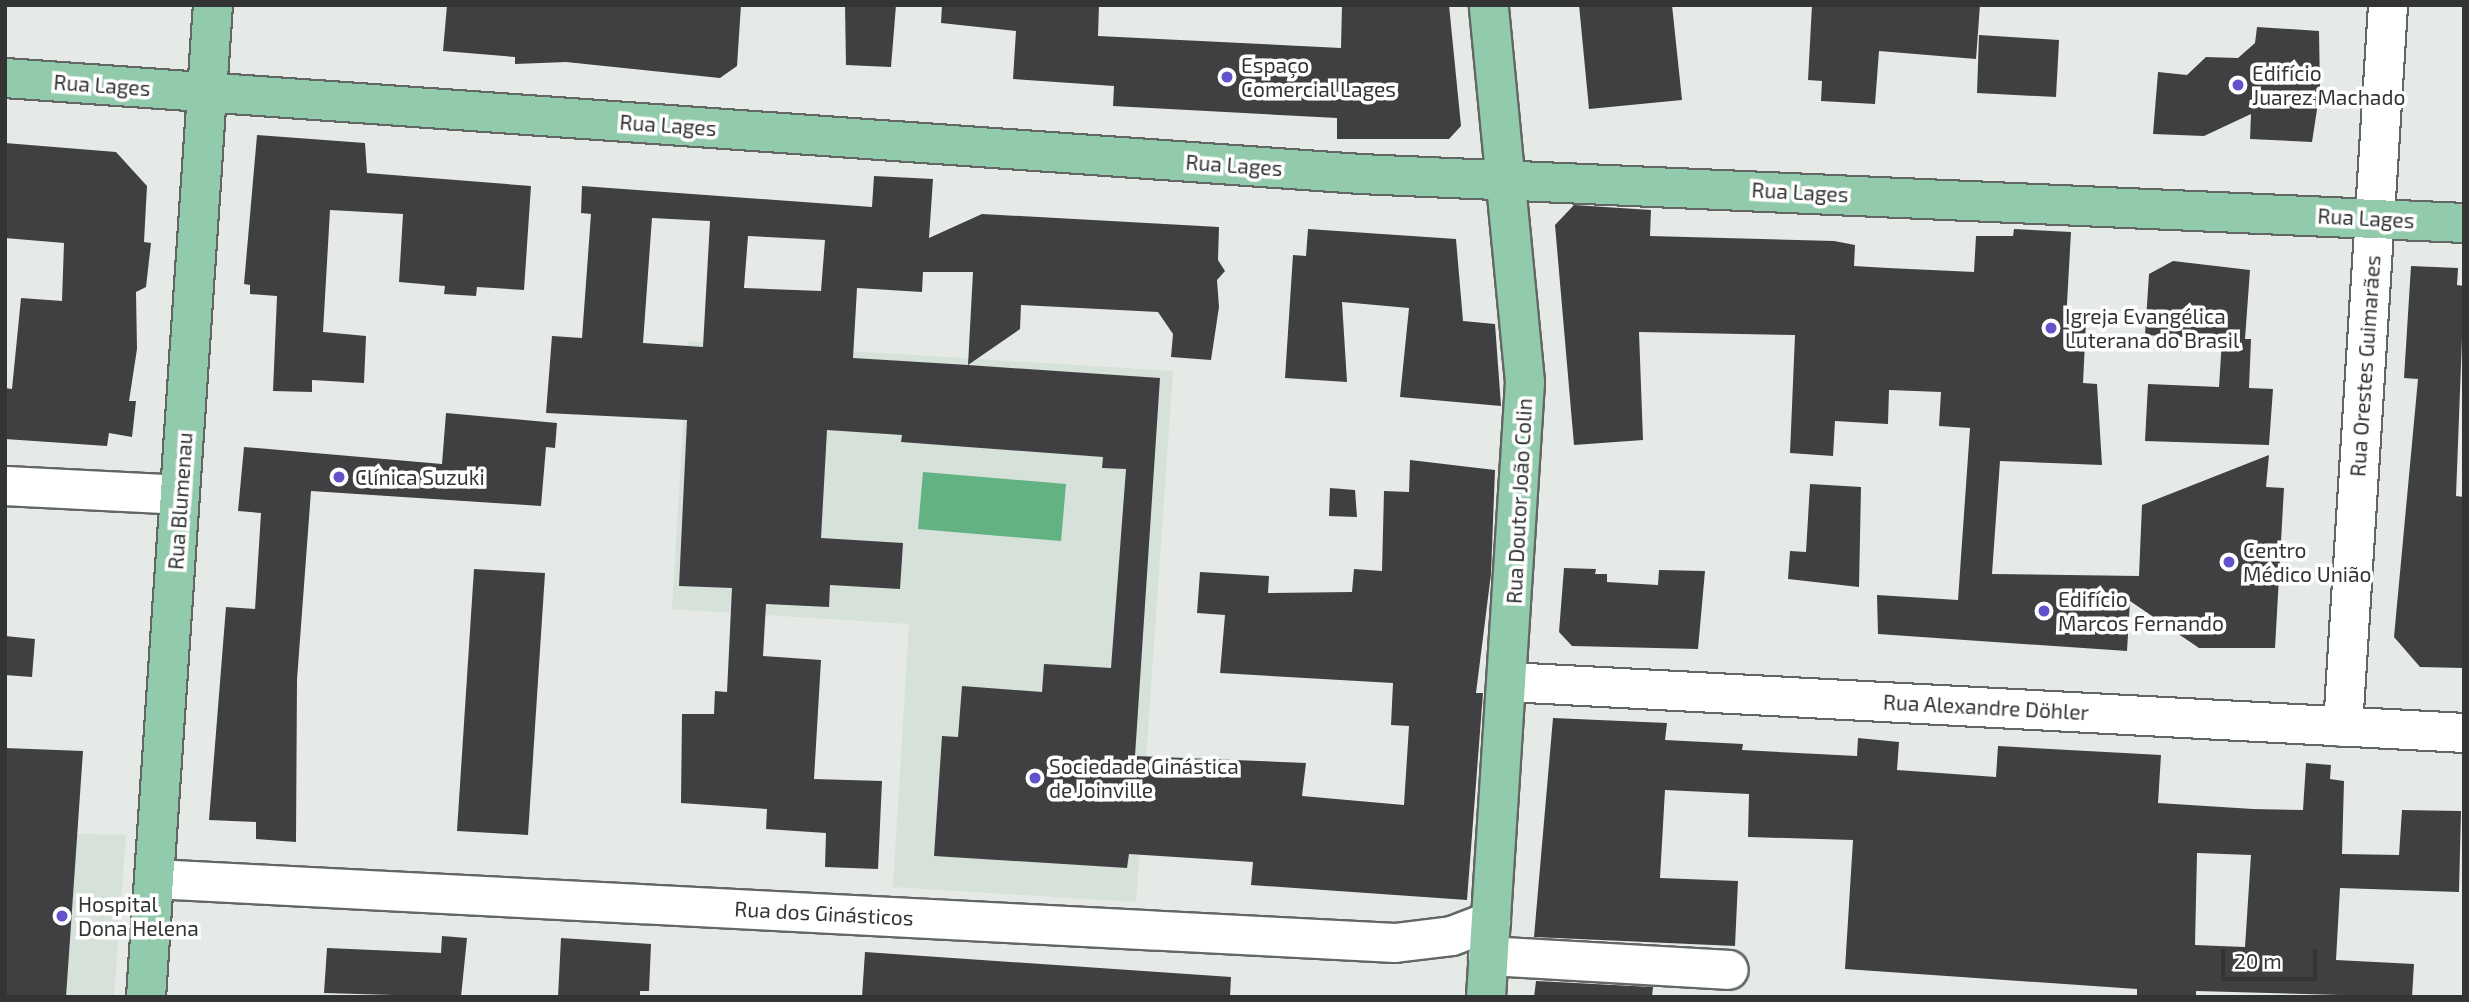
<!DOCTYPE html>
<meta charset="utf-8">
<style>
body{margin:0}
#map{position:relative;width:2469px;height:1002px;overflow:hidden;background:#e5eae7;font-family:"Exo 2",sans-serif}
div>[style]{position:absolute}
.built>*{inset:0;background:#d5e1d9}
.water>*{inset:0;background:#62b284}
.building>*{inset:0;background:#404043}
.roads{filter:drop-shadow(2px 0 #626664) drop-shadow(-2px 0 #626664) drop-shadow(0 2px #626664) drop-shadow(0 -2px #626664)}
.minor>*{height:38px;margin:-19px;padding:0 19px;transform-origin:19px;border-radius:19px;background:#fff}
.major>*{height:38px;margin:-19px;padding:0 19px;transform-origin:19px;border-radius:19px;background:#92caac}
.dots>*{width:19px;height:19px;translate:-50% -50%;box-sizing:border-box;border:4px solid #fff;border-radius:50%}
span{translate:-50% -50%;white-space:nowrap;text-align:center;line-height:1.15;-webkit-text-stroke:7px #fff;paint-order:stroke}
.poi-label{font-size:21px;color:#333534}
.left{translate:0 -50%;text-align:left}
.street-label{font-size:21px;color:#333534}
.frame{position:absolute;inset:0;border:7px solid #333534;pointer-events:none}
.scale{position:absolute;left:2221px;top:949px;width:96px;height:32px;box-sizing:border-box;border:4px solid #333534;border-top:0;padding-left:9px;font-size:21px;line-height:24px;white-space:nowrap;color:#333534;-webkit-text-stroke:5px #fff;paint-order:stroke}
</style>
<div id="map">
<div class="built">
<div style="clip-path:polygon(688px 341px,1173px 371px,1136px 902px,893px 887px,909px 624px,672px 609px)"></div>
<div style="clip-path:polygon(5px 832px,126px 835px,114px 997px,5px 997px)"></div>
</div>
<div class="water">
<div style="clip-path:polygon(923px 472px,1066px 484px,1061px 541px,918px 529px)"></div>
</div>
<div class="building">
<div style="clip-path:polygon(447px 5px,741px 5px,737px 66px,720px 78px,566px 62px,515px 64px,515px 57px,443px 51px)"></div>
<div style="clip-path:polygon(845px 5px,896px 5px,891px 67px,846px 65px)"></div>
<div style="clip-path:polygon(942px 5px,1099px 5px,1098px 36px,1341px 48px,1342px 5px,1449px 5px,1461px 126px,1449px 139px,1337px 139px,1337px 118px,1113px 106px,1114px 86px,1013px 79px,1016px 31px,941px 23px)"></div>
<div style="clip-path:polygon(1579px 5px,1672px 5px,1682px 100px,1589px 109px)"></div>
<div style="clip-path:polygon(1812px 5px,1980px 5px,1976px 59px,1879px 51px,1875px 104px,1821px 101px,1822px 81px,1808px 80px)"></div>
<div style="clip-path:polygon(2257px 27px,2319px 31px,2320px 90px,2312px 142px,2250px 139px,2251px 114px,2204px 136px,2153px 134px,2158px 72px,2187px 75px,2206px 57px,2238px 58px,2255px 43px)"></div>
<div style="clip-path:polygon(1979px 35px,2059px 40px,2056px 97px,1977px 93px)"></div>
<div style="clip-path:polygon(257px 135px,365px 143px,367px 173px,531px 186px,524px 290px,477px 287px,476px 296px,444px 294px,445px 286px,399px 282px,403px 214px,330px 210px,323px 332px,366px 336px,364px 383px,312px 380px,312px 392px,273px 391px,277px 296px,250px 294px,250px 285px,244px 284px)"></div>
<div style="clip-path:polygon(5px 143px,116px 152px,147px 186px,144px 242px,151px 243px,146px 287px,136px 292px,137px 349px,129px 401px,136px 401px,132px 437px,109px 433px,107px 446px,5px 439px,5px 388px,12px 389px,21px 298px,62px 301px,64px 243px,5px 238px)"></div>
<div style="clip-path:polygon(evenodd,874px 176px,933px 179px,929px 238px,982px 214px,1219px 227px,1218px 260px,1225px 271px,1217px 280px,1219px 307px,1211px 360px,1171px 357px,1173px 334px,1158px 312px,1021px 305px,1020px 329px,968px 365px,1160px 378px,1135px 756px,1306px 763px,1302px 796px,1404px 805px,1409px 726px,1391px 725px,1393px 683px,1220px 673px,1225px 615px,1197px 613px,1200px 572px,1269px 576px,1268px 593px,1352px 592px,1354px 569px,1382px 571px,1384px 491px,1409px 492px,1410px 460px,1495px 470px,1491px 574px,1476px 693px,1483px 693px,1467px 900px,1251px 885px,1253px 862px,1129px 854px,1127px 868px,934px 856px,942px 736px,958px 737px,962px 686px,1042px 692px,1044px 664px,1111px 668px,1126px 469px,1102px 468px,1103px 457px,901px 442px,902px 435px,827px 430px,821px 538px,903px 543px,900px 589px,830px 585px,829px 607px,766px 604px,763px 656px,821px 660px,814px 779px,882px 781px,878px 869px,825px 867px,826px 833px,766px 829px,767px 809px,681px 803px,682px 714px,714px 714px,715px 691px,727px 692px,732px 588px,679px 586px,687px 420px,546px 413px,552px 336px,582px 338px,591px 214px,581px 213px,582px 186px,872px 207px,874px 176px,652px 218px,710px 221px,703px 347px,643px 343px,652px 218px,874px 176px,748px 236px,825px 240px,821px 291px,744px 288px,748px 236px,874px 176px,923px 272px,973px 272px,968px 365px,853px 358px,857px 288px,922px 292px,923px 272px)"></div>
<div style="clip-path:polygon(1574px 205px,1651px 210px,1650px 236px,1834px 241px,1855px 245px,1854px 266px,1888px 268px,1974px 272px,1976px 236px,2013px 236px,2014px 229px,2071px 232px,2066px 321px,2086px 322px,2083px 383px,2097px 384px,2102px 465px,2000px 461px,1992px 574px,2139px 576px,2142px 505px,2269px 455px,2266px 487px,2284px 488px,2275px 648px,2199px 648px,2130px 601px,2127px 651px,1878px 634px,1877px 595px,1958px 600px,1970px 428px,1939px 426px,1941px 392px,1889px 390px,1888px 424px,1835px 421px,1833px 456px,1790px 453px,1795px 335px,1639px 332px,1643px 440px,1574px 445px,1555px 225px)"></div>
<div style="clip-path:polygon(1308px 229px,1456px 239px,1463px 321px,1495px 324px,1501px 406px,1400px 397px,1409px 308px,1342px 302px,1347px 382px,1285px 378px,1293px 255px,1306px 256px)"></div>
<div style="clip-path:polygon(2173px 261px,2250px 270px,2245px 339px,2251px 339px,2249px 388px,2273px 389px,2269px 445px,2145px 441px,2148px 384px,2219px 387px,2222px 339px,2145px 335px,2149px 274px)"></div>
<div style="clip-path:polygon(2411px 266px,2458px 268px,2457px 285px,2464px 286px,2456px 496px,2464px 497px,2464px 668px,2420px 667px,2394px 637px,2418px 379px,2404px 378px)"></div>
<div style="clip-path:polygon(446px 413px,557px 423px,555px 448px,546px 447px,541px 506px,311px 491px,297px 680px,296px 842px,256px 839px,256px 822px,209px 820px,226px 607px,255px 609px,261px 513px,238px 511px,244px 447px,442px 464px)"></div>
<div style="clip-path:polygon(1810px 484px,1861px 487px,1859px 587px,1788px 579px,1790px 551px,1806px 552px)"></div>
<div style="clip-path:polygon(1330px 488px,1355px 490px,1357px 517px,1329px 516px)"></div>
<div style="clip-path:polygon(1564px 568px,1596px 569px,1595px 574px,1607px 574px,1607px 582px,1658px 585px,1659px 570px,1705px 571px,1698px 649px,1572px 646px,1559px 632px)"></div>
<div style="clip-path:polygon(474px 569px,545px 573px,528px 835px,457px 831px)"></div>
<div style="clip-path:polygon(5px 636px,35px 639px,32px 677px,5px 675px)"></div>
<div style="clip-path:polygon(evenodd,1553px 718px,1667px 723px,1665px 740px,1743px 744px,1742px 750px,1857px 756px,1858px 738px,1899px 742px,1897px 770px,1996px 777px,1998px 746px,2161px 755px,2158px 803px,2253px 809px,2303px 810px,2306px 763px,2331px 765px,2330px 779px,2344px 781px,2342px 854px,2399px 855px,2402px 810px,2461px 811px,2459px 892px,2340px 888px,2336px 960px,2414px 964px,2412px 997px,2196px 991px,2196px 997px,2137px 997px,2137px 989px,1845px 969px,1853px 840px,1748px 837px,1749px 794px,1665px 790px,1660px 878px,1738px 881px,1735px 946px,1534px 937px,1553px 718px,2197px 853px,2251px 855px,2245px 947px,2195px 945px,2197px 853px)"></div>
<div style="clip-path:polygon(5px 748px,83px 751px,66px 997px,5px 997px)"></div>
<div style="clip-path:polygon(442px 936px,467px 938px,461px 997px,324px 993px,327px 948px,441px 953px)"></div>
<div style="clip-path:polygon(561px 938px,651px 944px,649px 991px,640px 991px,640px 997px,558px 997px)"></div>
<div style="clip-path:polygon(865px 952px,1231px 977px,1230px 997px,862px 997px)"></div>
<div style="clip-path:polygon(1536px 981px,1653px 987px,1652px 997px,1534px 997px)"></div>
</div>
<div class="roads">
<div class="minor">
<div style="left:5px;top:486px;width:175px;rotate:2.9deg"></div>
<div style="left:1508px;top:682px;width:957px;rotate:3.05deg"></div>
<div style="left:2343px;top:727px;width:723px;rotate:-86.43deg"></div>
<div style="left:154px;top:879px;width:1243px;rotate:2.95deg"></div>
<div style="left:1395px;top:943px;width:57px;rotate:-7deg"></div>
<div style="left:1452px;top:936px;width:42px;rotate:-21deg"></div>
<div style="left:1488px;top:956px;width:241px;rotate:3.3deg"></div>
</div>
<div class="major">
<div style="left:5px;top:78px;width:1358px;rotate:4.05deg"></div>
<div style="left:1360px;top:174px;width:1105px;rotate:2.54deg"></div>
<div style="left:146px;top:997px;width:994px;rotate:-86.14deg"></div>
<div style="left:1486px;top:997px;width:616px;rotate:-86.37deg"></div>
<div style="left:1525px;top:382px;width:379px;rotate:-95.5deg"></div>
</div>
</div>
<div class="dots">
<div style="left:1227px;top:77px;background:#6253cc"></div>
<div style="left:2238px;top:85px;background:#6253cc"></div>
<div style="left:2051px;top:328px;background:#6253cc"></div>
<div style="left:339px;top:477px;background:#6253cc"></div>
<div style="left:2229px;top:562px;background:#6253cc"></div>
<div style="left:2044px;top:611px;background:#6253cc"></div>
<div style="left:1035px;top:778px;background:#6253cc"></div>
<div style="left:62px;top:916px;background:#6253cc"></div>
</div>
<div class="poi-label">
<span class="left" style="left:1241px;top:77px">Espaço<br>Comercial Lages</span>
<span class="left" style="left:2252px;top:85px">Edifício<br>Juarez Machado</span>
<span class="left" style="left:2065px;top:328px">Igreja Evangélica<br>Luterana do Brasil</span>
<span class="left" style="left:355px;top:477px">Clínica Suzuki</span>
<span class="left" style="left:2243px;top:562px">Centro<br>Médico União</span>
<span class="left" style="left:2058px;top:611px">Edifício<br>Marcos Fernando</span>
<span class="left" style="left:1049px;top:778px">Sociedade Ginástica<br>de Joinville</span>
<span class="left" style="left:78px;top:916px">Hospital<br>Dona Helena</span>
</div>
<div class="street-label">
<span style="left:102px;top:85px;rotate:4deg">Rua Lages</span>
<span style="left:668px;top:125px;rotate:4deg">Rua Lages</span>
<span style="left:1234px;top:165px;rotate:4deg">Rua Lages</span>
<span style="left:1800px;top:192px;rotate:3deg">Rua Lages</span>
<span style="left:2366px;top:218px;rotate:3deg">Rua Lages</span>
<span style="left:2365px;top:366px;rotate:-86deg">Rua Orestes Guimarães</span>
<span style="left:180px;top:501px;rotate:-86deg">Rua Blumenau</span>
<span style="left:1519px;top:501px;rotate:-87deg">Rua Doutor João Colin</span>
<span style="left:1986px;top:707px;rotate:3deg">Rua Alexandre Döhler</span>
<span style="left:824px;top:913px;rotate:3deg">Rua dos Ginásticos</span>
</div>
<div class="frame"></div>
<div class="scale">20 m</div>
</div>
